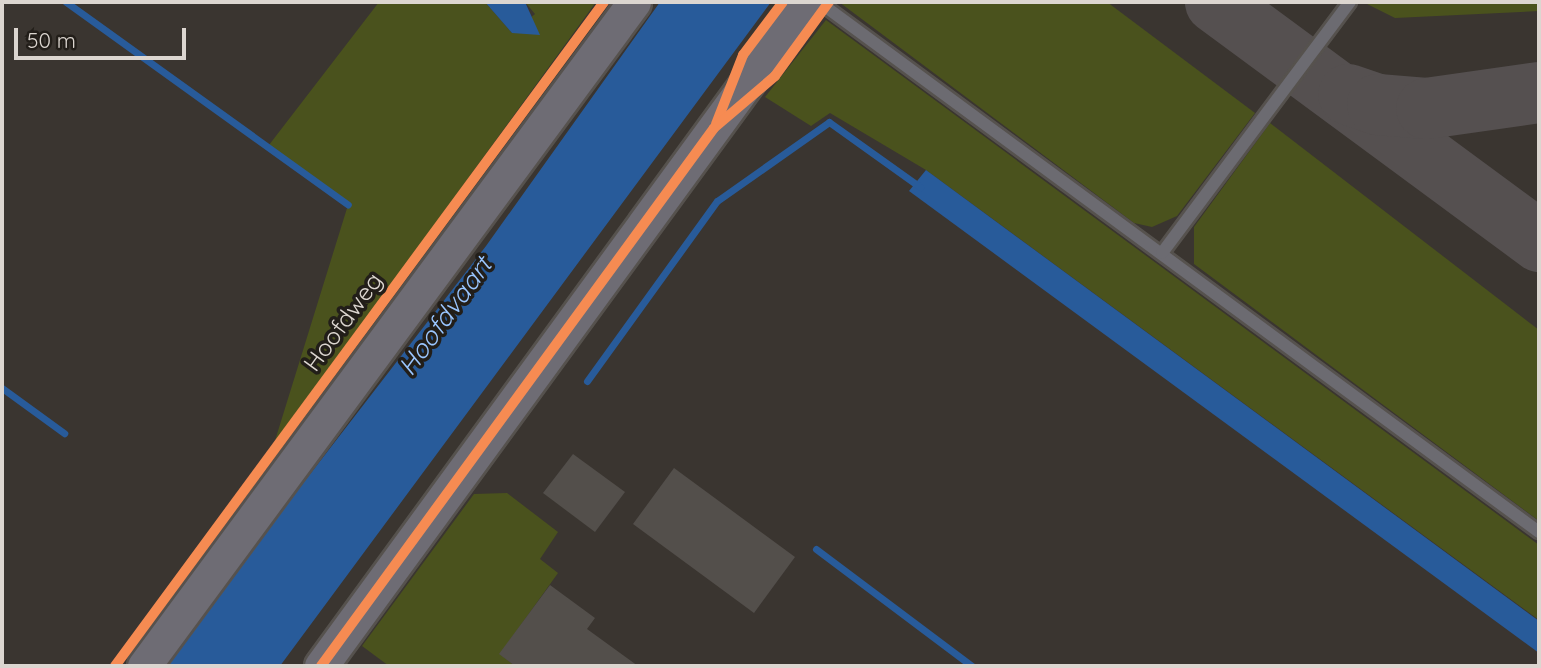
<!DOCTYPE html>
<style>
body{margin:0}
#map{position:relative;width:1541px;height:668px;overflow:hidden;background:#3a3530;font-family:Quicksand,sans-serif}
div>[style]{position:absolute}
.green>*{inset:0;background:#4a521d}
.water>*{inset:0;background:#285b9a}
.stream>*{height:7px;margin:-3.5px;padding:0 3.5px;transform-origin:3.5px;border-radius:3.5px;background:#285b9a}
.taxiway>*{height:61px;margin:-30.5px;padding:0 30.5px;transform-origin:30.5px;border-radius:30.5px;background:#555050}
.building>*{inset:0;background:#534f4b}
.roads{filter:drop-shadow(2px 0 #56524e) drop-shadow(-2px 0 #56524e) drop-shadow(0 2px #56524e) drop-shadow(0 -2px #56524e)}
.lane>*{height:12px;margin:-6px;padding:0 6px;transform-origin:6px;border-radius:6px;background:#6c6b71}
.secondary>*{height:33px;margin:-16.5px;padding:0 16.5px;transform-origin:16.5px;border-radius:16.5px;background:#6e6c74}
.cycleway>*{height:10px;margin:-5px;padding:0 5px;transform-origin:5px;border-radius:5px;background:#f68b52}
span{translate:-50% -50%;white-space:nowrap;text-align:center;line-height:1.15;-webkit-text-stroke:7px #221e19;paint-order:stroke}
.street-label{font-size:24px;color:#dcd6d0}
.water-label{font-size:26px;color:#9ac6ff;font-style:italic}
.frame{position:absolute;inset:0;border:4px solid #dcd6d0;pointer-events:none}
.scale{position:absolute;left:14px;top:28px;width:172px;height:32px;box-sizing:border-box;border:4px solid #dcd6d0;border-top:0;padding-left:9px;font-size:21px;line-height:24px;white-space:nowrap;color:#dcd6d0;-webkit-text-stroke:5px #221e19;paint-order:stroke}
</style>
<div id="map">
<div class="green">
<div style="clip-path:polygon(379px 2px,485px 2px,512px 33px,535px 14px,525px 2px,596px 2px,273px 447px,348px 205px,269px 145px)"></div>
<div style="clip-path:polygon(839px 2px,1107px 2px,1255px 113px,1177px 216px,1152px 227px,1134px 223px)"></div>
<div style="clip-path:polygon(1363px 2px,1539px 2px,1539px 11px,1395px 18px)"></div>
<div style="clip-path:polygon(826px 20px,1539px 545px,1539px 620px,926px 170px,830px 113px,811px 126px,765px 97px)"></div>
<div style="clip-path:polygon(1270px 123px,1539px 330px,1539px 521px,1194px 264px,1194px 227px)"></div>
<div style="clip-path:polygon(507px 493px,558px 532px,540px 559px,558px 573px,500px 654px,515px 666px,389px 666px,362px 646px,474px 494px)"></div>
</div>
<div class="water">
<div style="clip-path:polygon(485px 2px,525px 2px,540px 35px,512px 33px)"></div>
<div style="clip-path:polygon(660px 2px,771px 2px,280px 666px,162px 666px,486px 246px)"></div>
<div style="clip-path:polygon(926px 170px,1539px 621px,1539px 653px,909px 191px)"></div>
</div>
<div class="stream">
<div style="left:66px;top:2px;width:347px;rotate:35.7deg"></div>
<div style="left:587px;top:381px;width:222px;rotate:-54.2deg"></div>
<div style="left:717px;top:201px;width:137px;rotate:-35.2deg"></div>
<div style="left:829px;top:122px;width:112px;rotate:35.5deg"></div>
<div style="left:2px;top:388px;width:77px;rotate:36deg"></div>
<div style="left:816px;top:549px;width:195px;rotate:36.9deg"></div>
</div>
<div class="taxiway">
<div style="left:1215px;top:2px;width:403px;rotate:36.4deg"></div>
<div style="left:1348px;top:94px;width:31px;rotate:19deg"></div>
<div style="left:1377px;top:104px;width:49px;rotate:4.7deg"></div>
<div style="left:1426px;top:108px;width:114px;rotate:-8.1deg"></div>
</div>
<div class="building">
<div style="clip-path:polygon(573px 454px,625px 492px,595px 532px,543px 493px)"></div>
<div style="clip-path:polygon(674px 468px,795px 557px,754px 613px,633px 524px)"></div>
<div style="clip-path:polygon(550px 585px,595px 618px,587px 629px,638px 666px,515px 666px,499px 654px)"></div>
</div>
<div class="roads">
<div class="lane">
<div style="left:819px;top:2px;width:894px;rotate:36.36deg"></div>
<div style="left:1162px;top:253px;width:314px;rotate:-53.2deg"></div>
</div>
<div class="secondary">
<div style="left:144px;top:666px;width:825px;rotate:-53.57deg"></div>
<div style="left:321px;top:666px;width:822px;rotate:-53.85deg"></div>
</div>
</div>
<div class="cycleway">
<div style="left:716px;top:124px;width:74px;rotate:-68.6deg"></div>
<div style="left:743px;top:55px;width:66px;rotate:-53deg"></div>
<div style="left:115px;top:666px;width:825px;rotate:-53.63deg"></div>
<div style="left:321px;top:666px;width:666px;rotate:-53.85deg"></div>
<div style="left:714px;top:128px;width:80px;rotate:-40.4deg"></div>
<div style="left:775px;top:76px;width:92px;rotate:-53.9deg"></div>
</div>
<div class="street-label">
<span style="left:343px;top:322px;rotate:-54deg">Hoofdweg</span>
</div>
<div class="water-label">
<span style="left:445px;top:316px;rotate:-54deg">Hoofdvaart</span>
</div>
<div class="frame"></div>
<div class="scale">50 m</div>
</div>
